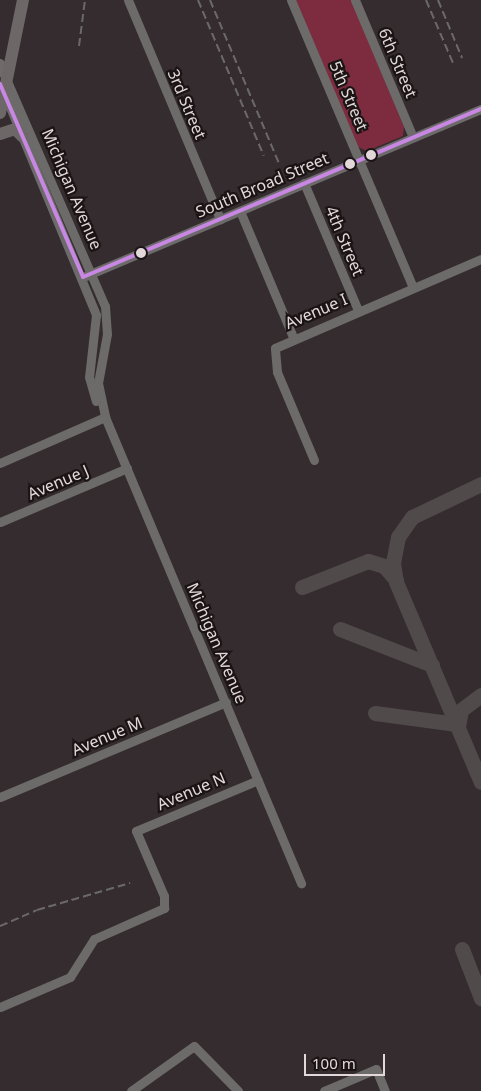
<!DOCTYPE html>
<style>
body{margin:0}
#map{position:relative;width:481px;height:1091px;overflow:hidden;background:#342c2e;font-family:"Noto Sans",sans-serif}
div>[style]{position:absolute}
.green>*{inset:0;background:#7d2b3e}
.taxiway>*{height:15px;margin:-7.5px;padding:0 7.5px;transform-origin:7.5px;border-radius:7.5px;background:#504a4b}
.minor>*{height:9px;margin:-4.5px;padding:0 4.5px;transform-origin:4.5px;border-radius:4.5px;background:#6d6a6a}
.major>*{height:10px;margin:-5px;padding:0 5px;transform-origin:5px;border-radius:5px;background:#706b6b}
.highway>*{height:12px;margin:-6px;padding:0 6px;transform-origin:6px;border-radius:6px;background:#6d6768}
.rail>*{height:2px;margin-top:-1px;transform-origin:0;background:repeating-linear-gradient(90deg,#6b6868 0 8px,transparent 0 12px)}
.bus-1>*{height:4px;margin:-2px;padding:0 2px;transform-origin:2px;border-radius:2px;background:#c787e3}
.dots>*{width:14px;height:14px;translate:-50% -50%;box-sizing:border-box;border:2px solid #1b1415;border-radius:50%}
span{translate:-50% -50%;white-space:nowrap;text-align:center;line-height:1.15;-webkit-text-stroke:4.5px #1b1415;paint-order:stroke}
.street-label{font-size:16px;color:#e2d8d9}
.scale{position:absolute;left:304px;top:1054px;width:81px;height:22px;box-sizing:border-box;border:2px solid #e2d8d9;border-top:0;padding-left:6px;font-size:15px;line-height:18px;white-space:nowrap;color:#e2d8d9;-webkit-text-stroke:4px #1b1415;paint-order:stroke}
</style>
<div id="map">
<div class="green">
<div style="clip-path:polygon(296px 0,351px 0,404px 127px,403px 136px,367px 151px,358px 147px)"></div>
</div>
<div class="taxiway">
<div style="left:481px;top:484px;width:76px;rotate:154.4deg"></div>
<div style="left:412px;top:517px;width:24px;rotate:125deg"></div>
<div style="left:398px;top:537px;width:26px;rotate:101deg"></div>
<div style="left:393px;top:563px;width:19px;rotate:81deg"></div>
<div style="left:396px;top:582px;width:217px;rotate:67deg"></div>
<div style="left:302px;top:587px;width:71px;rotate:-21.5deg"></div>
<div style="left:368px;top:561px;width:17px;rotate:17deg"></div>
<div style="left:384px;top:566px;width:18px;rotate:49deg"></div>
<div style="left:340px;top:629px;width:99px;rotate:21.4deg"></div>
<div style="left:375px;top:713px;width:82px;rotate:7.7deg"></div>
<div style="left:458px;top:727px;width:17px;rotate:-80deg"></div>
<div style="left:461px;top:710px;width:25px;rotate:-37deg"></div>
<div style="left:462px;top:949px;width:53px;rotate:68.8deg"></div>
</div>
<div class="minor">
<div style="left:128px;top:0;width:238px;rotate:67.2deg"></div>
<div style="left:291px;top:0;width:312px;rotate:67deg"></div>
<div style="left:355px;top:0;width:149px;rotate:67.1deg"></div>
<div style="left:7px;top:81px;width:245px;rotate:66.5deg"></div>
<div style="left:105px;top:306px;width:28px;rotate:86deg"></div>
<div style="left:107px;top:334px;width:50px;rotate:100.4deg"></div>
<div style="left:98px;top:383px;width:35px;rotate:78deg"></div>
<div style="left:105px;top:417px;width:506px;rotate:67.19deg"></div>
<div style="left:5px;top:95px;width:238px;rotate:67.5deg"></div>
<div style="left:96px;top:315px;width:62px;rotate:96.4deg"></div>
<div style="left:89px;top:377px;width:25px;rotate:74deg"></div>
<div style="left:304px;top:183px;width:138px;rotate:67deg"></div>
<div style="left:240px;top:211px;width:137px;rotate:67.2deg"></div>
<div style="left:83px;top:277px;width:432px;rotate:-22.9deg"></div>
<div style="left:314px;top:460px;width:95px;rotate:-112.8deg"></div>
<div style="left:277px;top:372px;width:24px;rotate:-95deg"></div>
<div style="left:275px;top:348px;width:224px;rotate:-23.4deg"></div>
<div style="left:0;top:463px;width:115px;rotate:-23.7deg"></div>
<div style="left:0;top:522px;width:138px;rotate:-23deg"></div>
<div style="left:0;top:797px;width:245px;rotate:-22.8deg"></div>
<div style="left:0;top:1007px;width:76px;rotate:-23.2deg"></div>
<div style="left:70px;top:977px;width:45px;rotate:-57.7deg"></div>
<div style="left:94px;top:939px;width:77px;rotate:-23.9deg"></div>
<div style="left:164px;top:908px;width:12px;rotate:-90deg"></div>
<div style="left:164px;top:896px;width:71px;rotate:-113.3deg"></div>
<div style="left:136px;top:831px;width:132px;rotate:-22.7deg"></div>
<div style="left:131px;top:1091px;width:77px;rotate:-35.5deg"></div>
<div style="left:194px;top:1046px;width:63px;rotate:45.6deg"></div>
<div style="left:324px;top:1091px;width:56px;rotate:-22.9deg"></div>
<div style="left:376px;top:1069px;width:24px;rotate:68deg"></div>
</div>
<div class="major">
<div style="left:0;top:64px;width:17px;rotate:66deg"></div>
</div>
<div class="highway">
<div style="left:0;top:113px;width:115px;rotate:-78.5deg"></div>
<div style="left:0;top:134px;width:16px;rotate:-18deg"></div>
<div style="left:15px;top:129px;width:11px;rotate:45deg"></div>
</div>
<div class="rail">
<div style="left:198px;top:0;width:169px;rotate:67.1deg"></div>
<div style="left:210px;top:0;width:177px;rotate:67.1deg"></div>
<div style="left:426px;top:0;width:69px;rotate:66.8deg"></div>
<div style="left:438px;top:0;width:63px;rotate:67.5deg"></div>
<div style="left:79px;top:46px;width:46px;rotate:-82.6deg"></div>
<div style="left:0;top:926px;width:40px;rotate:-23.4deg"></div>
<div style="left:37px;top:910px;width:97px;rotate:-16.2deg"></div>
</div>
<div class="bus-1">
<div style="left:0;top:84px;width:210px;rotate:66.7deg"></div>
<div style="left:83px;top:277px;width:432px;rotate:-22.9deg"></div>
</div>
<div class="dots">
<div style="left:371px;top:155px;background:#e2d8d9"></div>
<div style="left:350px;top:164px;background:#e2d8d9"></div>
<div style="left:141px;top:253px;background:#e2d8d9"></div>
</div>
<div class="street-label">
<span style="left:398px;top:63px;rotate:67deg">6th Street</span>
<span style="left:349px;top:96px;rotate:67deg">5th Street</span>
<span style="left:187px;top:104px;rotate:67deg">3rd Street</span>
<span style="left:262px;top:185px;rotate:-23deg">South Broad Street</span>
<span style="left:72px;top:189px;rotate:67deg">Michigan Avenue</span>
<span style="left:345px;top:241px;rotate:67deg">4th Street</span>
<span style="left:316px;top:311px;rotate:-23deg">Avenue I</span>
<span style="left:58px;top:482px;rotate:-23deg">Avenue J</span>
<span style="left:217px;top:643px;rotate:67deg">Michigan Avenue</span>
<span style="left:107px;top:736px;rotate:-23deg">Avenue M</span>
<span style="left:191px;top:791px;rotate:-23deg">Avenue N</span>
</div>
<div class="scale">100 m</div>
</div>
